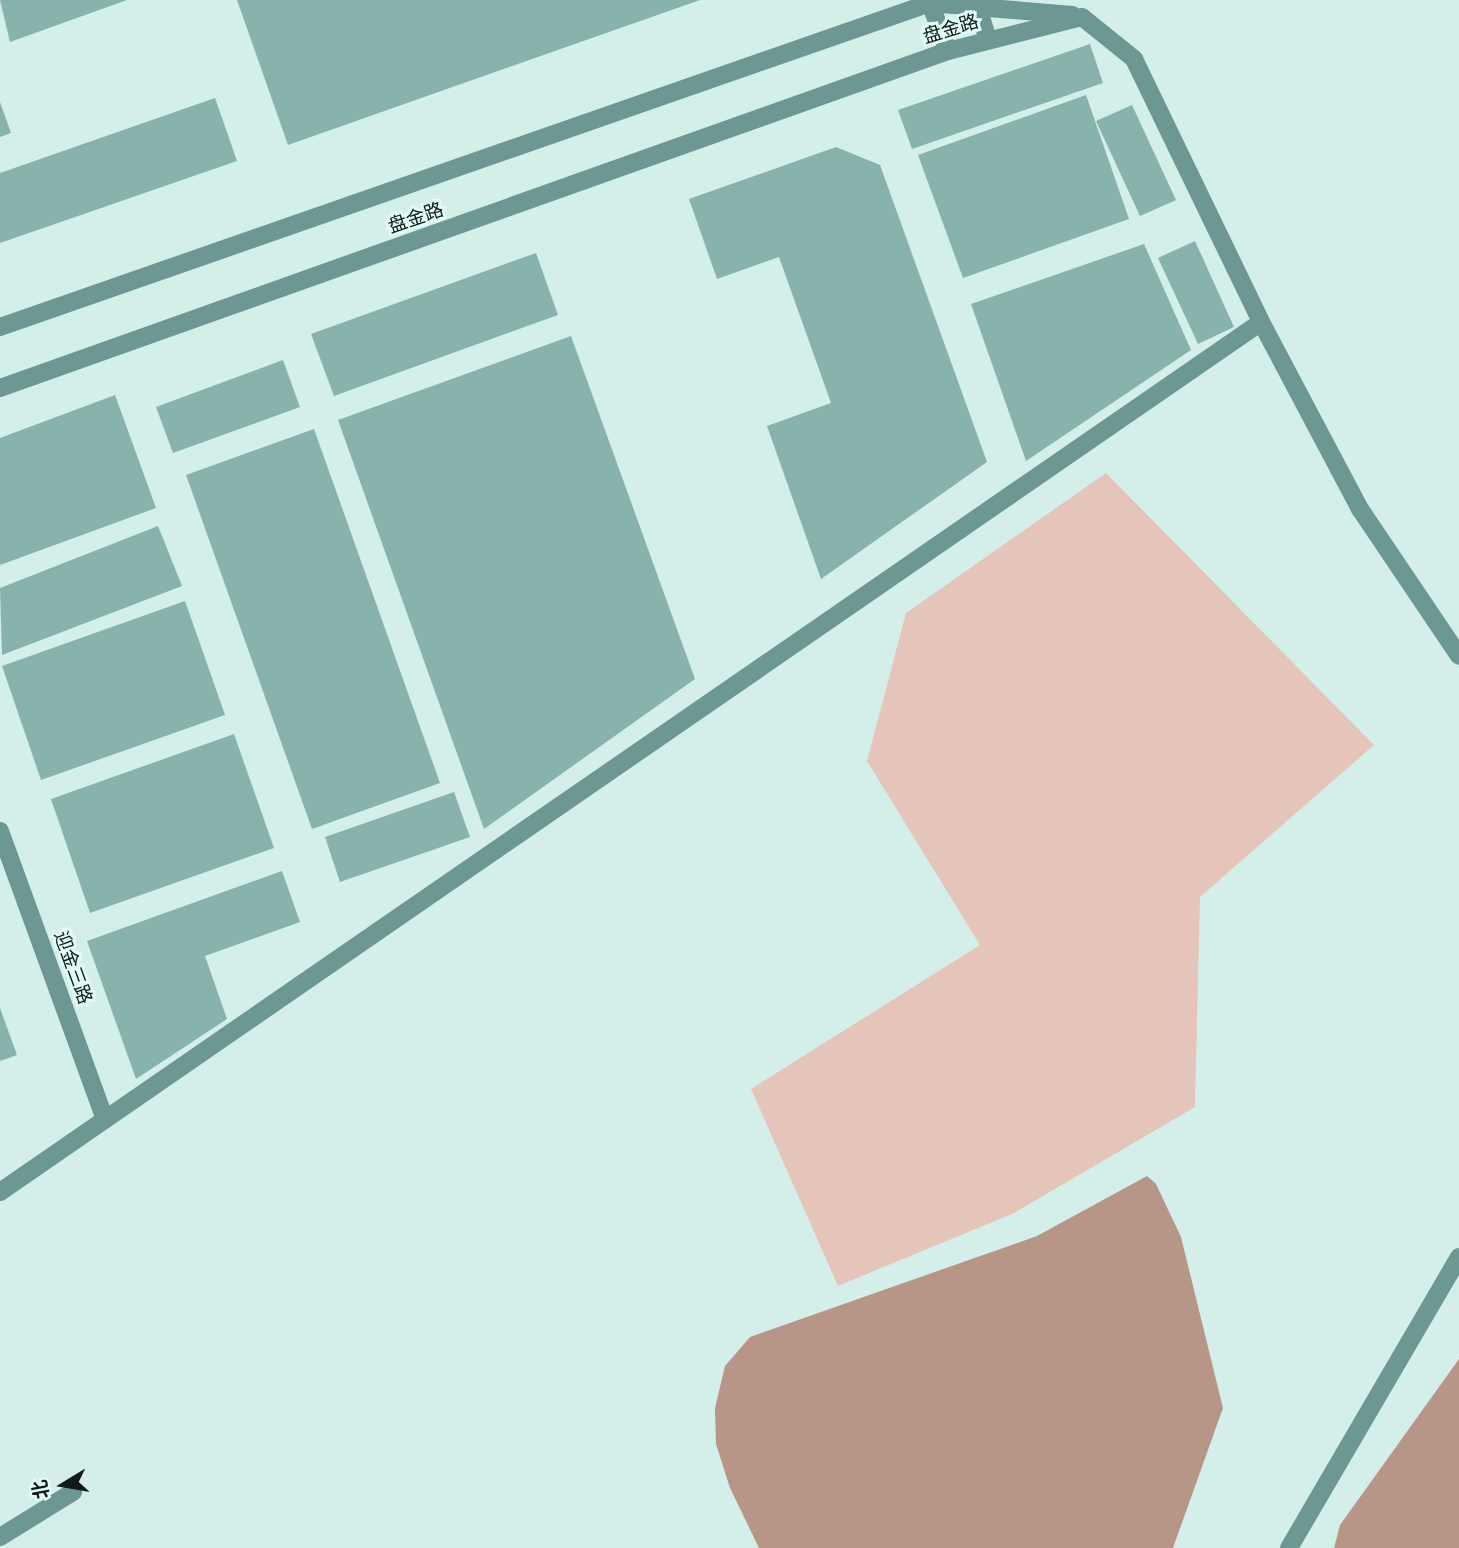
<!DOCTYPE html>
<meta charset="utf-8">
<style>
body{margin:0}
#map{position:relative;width:1459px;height:1548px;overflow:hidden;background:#d4eeea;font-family:"Source Sans 3","Noto Sans SC",sans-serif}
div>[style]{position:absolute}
.green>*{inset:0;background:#e5c5b9}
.water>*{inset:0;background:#b89687}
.building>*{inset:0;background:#88b3ad}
.minor>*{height:18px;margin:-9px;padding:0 9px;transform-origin:9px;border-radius:9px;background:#6c9792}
.tertiary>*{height:18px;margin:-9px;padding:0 9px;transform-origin:9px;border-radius:9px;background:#6c9792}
span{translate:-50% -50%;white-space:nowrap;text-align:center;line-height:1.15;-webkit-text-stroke:6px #e1fbf7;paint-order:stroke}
.street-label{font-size:19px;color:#111a19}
.north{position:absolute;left:28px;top:1450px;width:70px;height:70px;-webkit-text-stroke:5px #e1fbf7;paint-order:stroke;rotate:259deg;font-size:19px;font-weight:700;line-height:28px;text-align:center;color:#111a19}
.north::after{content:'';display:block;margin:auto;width:24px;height:32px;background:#111a19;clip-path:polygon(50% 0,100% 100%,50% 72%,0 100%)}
</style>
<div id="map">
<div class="green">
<div style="clip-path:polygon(1106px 473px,1374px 745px,1200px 897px,1195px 1107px,1014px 1213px,838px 1286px,751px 1089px,980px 945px,867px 761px,906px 613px)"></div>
</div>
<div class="water">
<div style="clip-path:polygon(1147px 1176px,1156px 1184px,1181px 1237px,1223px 1408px,1173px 1548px,759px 1548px,730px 1488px,716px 1444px,715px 1408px,725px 1366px,750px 1337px,1037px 1236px)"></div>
<div style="clip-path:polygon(1459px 1359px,1459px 1548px,1334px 1548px,1340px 1525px)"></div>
</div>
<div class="building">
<div style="clip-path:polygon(0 0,127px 0,10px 42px)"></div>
<div style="clip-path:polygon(237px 0,700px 0,288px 145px)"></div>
<div style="clip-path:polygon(1090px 44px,1103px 83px,912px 149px,898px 110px)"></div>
<div style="clip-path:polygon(1086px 95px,1129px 219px,963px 278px,918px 155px)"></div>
<div style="clip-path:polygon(215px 98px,237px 161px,0 243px,0 173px)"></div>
<div style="clip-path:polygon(0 102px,11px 133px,0 137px)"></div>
<div style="clip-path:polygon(1132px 105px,1176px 200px,1140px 216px,1096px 121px)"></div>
<div style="clip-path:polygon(836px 147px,880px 165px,987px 462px,821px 579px,767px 426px,831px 403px,779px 257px,717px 279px,689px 199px)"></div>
<div style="clip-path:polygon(1195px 241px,1234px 327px,1198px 344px,1158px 258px)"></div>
<div style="clip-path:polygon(1144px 244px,1191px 350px,1026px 461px,971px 304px)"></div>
<div style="clip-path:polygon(536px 253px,558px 315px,334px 396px,311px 334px)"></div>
<div style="clip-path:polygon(571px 336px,695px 679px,484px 829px,338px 420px)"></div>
<div style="clip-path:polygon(283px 360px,300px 407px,173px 453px,156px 407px)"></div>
<div style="clip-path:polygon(115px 395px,156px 508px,0 565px,0 438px)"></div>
<div style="clip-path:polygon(314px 429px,440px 783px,312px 829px,186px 475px)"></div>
<div style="clip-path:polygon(158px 526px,182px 586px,2px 655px,0 588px)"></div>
<div style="clip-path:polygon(185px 601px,225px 715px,41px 780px,2px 666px)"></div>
<div style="clip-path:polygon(234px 734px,274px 848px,90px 913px,51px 799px)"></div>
<div style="clip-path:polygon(454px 792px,470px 837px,340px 882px,325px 837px)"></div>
<div style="clip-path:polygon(282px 871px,300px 922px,205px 956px,227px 1019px,136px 1079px,87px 941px)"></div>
<div style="clip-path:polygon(0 1008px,17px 1055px,0 1061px)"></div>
</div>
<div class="minor">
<div style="left:1082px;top:17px;width:67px;rotate:38.9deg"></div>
<div style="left:1134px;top:59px;width:292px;rotate:64.2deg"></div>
<div style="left:1261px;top:322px;width:212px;rotate:62.1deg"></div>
<div style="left:1360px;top:509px;width:177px;rotate:56deg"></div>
<div style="left:0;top:831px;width:307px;rotate:70deg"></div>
<div style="left:0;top:1192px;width:1532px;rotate:-34.6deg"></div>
<div style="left:0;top:1537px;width:86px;rotate:-31.7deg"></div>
<div style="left:1289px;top:1548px;width:337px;rotate:-59.7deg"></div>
</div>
<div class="tertiary">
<div style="left:929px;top:0;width:54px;rotate:69.6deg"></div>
<div style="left:976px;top:0;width:42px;rotate:73.3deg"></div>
<div style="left:0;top:327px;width:985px;rotate:-19.21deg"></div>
<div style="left:930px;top:3px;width:143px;rotate:4.8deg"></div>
<div style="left:0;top:388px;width:1006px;rotate:-19.57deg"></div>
<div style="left:948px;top:51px;width:138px;rotate:-14.2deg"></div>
</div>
<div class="street-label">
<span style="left:951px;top:30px;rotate:-17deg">盘金路</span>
<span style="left:416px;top:219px;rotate:-19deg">盘金路</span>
<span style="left:72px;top:968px;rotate:70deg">迎金三路</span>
</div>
<div class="north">北</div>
</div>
